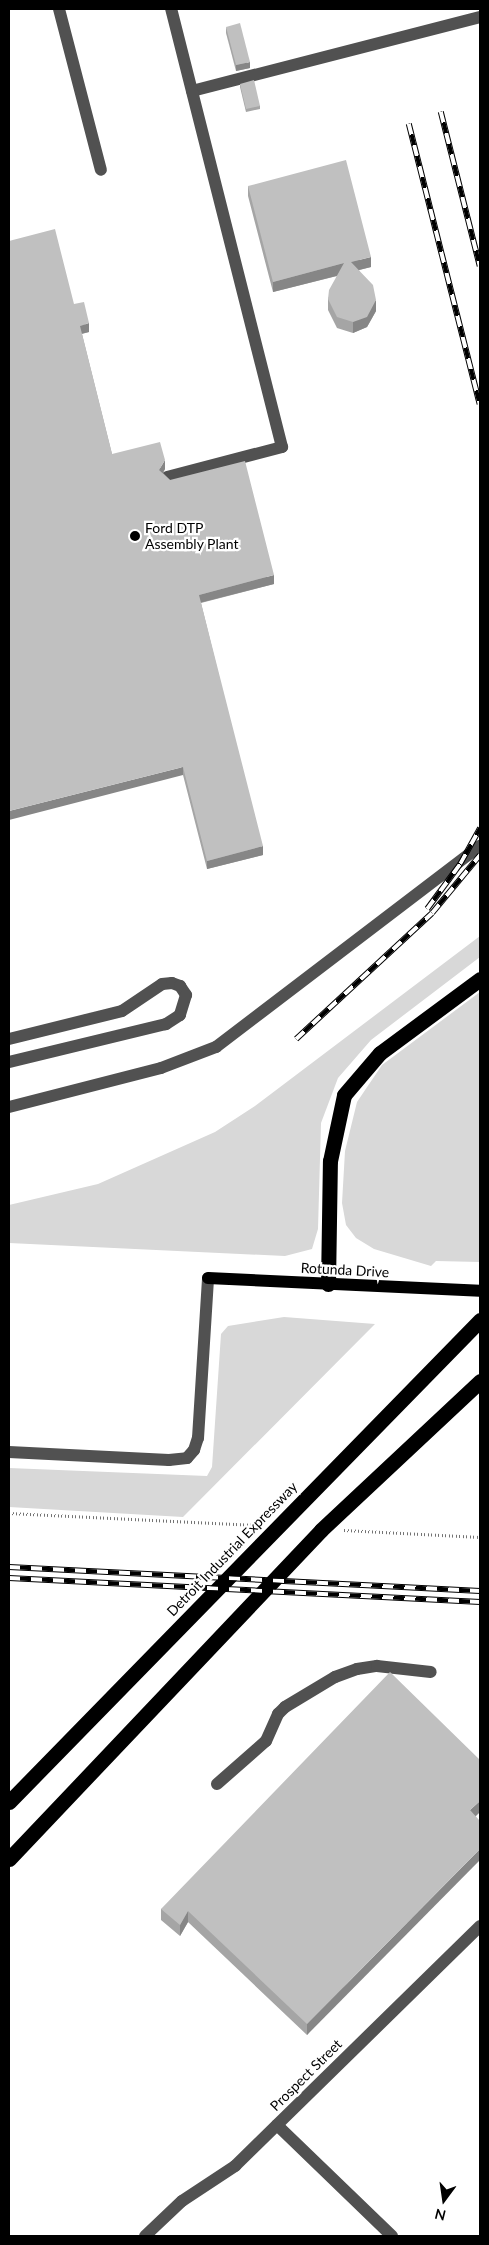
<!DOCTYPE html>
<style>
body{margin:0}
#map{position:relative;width:489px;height:2245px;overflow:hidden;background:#fff;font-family:Lato,sans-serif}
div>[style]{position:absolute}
.green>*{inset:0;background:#d8d8d8}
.path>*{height:3px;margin-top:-1.5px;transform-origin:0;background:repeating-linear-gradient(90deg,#737373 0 1px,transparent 0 3.5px)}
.minor>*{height:12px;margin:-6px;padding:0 6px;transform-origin:6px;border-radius:6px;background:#515151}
.major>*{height:12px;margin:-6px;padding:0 6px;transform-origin:6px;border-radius:6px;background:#000}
.highway>*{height:15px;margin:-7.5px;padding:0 7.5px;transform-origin:7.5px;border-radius:7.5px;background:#000}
.rail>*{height:5.5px;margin-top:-2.75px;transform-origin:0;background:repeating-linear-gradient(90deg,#fff 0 11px,#000 0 22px);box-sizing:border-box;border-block:1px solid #000}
.wall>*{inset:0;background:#a5a5a5}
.shaded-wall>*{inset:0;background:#868686}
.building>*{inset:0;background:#c0c0c0}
.dots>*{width:14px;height:14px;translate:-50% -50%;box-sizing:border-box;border:2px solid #fff;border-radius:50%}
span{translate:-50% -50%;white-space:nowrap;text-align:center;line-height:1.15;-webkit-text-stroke:4.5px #fff;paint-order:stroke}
.poi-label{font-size:14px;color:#000}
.left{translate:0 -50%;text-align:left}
.street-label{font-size:14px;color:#000}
.frame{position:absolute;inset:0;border:10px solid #000;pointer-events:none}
.north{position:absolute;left:419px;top:2175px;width:50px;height:50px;-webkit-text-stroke:4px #fff;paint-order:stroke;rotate:194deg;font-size:14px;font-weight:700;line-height:20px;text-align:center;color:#000}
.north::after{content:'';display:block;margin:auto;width:18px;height:22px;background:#000;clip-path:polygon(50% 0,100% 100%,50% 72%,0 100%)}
</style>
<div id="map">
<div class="green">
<div style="clip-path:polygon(480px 936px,480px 957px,371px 1040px,338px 1078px,321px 1123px,318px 1229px,312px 1249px,285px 1256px,9px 1243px,9px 1205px,98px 1184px,215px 1132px,255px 1106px)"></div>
<div style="clip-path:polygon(480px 992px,480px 1262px,436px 1261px,431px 1266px,374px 1249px,356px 1238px,346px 1225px,342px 1203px,345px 1151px,357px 1102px,382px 1065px)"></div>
<div style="clip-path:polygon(284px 1317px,375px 1324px,183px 1517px,9px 1507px,9px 1468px,207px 1476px,212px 1467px,221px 1334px,228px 1326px)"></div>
</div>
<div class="path">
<div style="left:9px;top:1513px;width:249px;rotate:2.8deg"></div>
<div style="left:344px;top:1530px;width:136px;rotate:2.9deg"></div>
</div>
<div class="minor">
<div style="left:59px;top:9px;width:166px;rotate:75.4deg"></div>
<div style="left:192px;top:91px;width:297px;rotate:-14.4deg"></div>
<div style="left:167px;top:477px;width:119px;rotate:-14.6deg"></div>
<div style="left:282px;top:447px;width:452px;rotate:-104.2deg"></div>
<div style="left:9px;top:1039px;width:116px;rotate:-13.9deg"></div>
<div style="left:122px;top:1011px;width:48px;rotate:-34deg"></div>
<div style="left:162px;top:984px;width:10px;rotate:-6deg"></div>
<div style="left:172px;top:983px;width:9px;rotate:21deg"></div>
<div style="left:180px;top:986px;width:11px;rotate:56deg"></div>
<div style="left:186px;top:995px;width:21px;rotate:107deg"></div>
<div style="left:180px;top:1015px;width:17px;rotate:147deg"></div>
<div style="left:166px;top:1024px;width:162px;rotate:166.4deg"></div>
<div style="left:9px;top:1107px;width:157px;rotate:-14.4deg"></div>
<div style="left:161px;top:1068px;width:59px;rotate:-20.9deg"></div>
<div style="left:216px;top:1047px;width:332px;rotate:-37.3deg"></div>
<div style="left:9px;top:1452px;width:160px;rotate:2.9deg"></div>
<div style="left:169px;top:1460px;width:18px;rotate:-6deg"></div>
<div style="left:187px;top:1458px;width:11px;rotate:-49deg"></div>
<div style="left:194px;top:1450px;width:13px;rotate:-72deg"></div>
<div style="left:198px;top:1438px;width:160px;rotate:-86.4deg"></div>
<div style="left:217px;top:1784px;width:65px;rotate:-41.3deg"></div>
<div style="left:266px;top:1741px;width:30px;rotate:-66deg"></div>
<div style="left:278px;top:1714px;width:10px;rotate:-45deg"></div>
<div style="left:285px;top:1707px;width:58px;rotate:-31deg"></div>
<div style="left:335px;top:1677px;width:23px;rotate:-20deg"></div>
<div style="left:357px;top:1669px;width:20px;rotate:-9deg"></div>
<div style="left:377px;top:1666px;width:54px;rotate:6.3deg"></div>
<div style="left:277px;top:2125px;width:160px;rotate:44deg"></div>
<div style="left:145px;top:2236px;width:51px;rotate:-43.4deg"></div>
<div style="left:182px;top:2201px;width:64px;rotate:-33.4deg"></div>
<div style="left:235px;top:2166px;width:343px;rotate:-44.4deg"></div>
</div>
<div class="major">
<div style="left:208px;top:1278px;width:272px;rotate:2.7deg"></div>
</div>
<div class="highway">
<div style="left:328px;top:1284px;width:123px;rotate:-89.1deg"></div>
<div style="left:330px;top:1161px;width:67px;rotate:-78deg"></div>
<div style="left:344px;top:1095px;width:55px;rotate:-49.4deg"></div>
<div style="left:380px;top:1053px;width:124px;rotate:-36.5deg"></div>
<div style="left:9px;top:1802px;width:674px;rotate:-45.66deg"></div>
<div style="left:9px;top:1859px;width:453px;rotate:-46.5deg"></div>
<div style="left:321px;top:1530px;width:218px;rotate:-43.1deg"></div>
</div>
<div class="rail">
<div style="left:441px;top:112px;width:159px;rotate:75.8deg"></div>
<div style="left:409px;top:124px;width:289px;rotate:75.8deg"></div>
<div style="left:427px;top:909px;width:56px;rotate:-53.7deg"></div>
<div style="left:460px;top:864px;width:41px;rotate:-60.9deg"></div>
<div style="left:296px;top:1039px;width:185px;rotate:-42.8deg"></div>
<div style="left:432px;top:913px;width:75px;rotate:-50.4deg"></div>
<div style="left:9px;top:1567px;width:472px;rotate:2.9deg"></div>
<div style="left:9px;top:1578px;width:472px;rotate:2.9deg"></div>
</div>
<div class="wall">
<div style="clip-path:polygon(226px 27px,250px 68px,236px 71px,226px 33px)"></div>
<div style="clip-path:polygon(240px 84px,260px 106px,260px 109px,246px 112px,240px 87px)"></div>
<div style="clip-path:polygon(248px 186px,371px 267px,359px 270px,376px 311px,367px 327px,353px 333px,337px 328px,328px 310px,328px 299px,337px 276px,273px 292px,248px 196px)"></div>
<div style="clip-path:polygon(74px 304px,89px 332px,82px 334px,112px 454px,165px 469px,163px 473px,274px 584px,201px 603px,263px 855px,207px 869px,183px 775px)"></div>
<div style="clip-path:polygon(480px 1812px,476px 1816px,307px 2035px,188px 1922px,180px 1936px,161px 1920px,161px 1909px)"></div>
</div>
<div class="shaded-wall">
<div style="clip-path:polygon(250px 62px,250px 68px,236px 71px,236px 65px)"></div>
<div style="clip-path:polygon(371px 257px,371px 267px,351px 272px,351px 262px)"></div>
<div style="clip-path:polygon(344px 263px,344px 274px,273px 292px,273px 282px)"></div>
<div style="clip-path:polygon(376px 300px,376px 311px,367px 327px,353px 333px,353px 322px)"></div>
<div style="clip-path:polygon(89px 323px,89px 332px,80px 334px,80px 326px)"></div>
<div style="clip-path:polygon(165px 460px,165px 469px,159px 479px,159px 470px)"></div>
<div style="clip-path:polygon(274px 575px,274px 584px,199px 603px,199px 595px)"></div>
<div style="clip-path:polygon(183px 767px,183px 775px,9px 820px,9px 811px)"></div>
<div style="clip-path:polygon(263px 846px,263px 855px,207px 869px,207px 861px)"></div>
<div style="clip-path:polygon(480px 1801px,480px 1812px,470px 1821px,470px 1810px)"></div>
<div style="clip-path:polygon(480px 1849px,480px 1860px,307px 2035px,307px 2024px)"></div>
<div style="clip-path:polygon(188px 1911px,188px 1922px,180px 1936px,180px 1925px)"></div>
</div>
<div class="building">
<div style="clip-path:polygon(240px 23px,250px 62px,236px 65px,226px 27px)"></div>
<div style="clip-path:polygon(254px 80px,260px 106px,246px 109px,240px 84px)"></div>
<div style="clip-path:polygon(346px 160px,371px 257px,351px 262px,373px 285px,376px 300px,367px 317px,353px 322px,337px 317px,328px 299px,329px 290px,344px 263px,273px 282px,248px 186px)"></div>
<div style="clip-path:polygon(55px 229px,74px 304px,84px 302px,89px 323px,80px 326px,112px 454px,160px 442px,165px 460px,159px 470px,170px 480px,245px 461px,274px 575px,199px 595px,263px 846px,207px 861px,183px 767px,9px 811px,9px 241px)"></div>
<div style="clip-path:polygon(390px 1672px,480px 1760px,480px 1801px,470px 1810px,480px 1821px,480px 1849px,307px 2024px,188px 1911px,180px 1925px,161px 1909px)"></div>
</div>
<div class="dots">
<div style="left:135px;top:536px;background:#000"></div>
</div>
<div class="poi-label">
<span class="left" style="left:145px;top:536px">Ford DTP<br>Assembly Plant</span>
</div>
<div class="street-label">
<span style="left:345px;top:1270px;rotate:3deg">Rotunda Drive</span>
<span style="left:232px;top:1549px;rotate:-46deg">Detroit Industrial Expressway</span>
<span style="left:306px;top:2075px;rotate:-45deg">Prospect Street</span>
</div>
<div class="frame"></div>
<div class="north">N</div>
</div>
